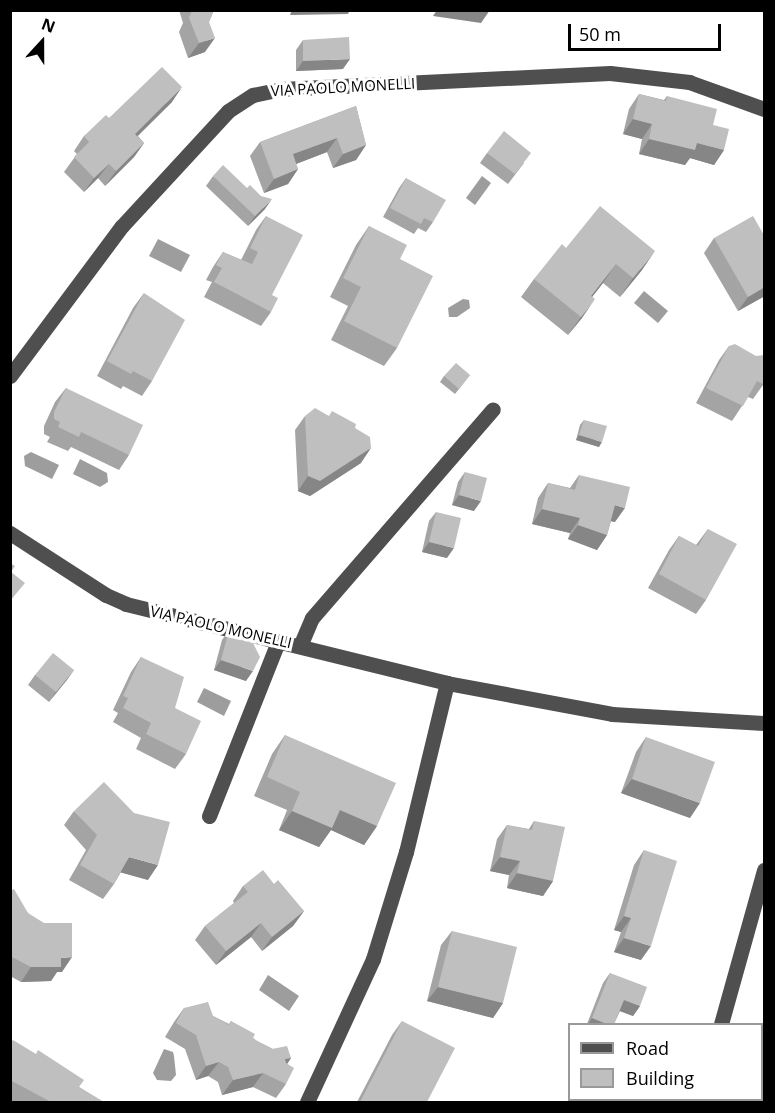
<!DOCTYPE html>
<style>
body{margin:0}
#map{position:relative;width:775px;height:1113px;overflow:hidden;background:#fff;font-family:"Open Sans",sans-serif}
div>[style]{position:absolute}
.water>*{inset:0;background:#9d9d9d}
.minor>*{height:15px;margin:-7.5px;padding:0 7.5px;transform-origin:7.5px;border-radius:7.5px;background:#4f4f4f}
.wall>*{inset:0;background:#a4a4a4}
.shaded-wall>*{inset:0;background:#868686}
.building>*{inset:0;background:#bfbfbf}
span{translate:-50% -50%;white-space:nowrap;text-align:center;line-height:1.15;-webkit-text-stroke:6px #fff;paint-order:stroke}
.street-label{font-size:15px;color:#000}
.frame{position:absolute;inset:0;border:12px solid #000;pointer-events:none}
.legend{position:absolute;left:568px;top:1023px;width:195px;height:78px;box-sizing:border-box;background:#fff;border:2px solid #999;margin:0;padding:8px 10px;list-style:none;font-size:18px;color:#000}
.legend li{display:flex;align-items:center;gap:12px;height:30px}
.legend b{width:30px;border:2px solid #999}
.north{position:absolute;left:12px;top:12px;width:60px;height:60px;-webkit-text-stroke:4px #fff;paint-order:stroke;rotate:21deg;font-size:16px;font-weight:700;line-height:24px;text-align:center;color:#000}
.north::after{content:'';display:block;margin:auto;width:21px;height:27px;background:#000;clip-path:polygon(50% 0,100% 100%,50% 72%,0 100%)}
.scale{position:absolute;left:568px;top:24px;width:153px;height:27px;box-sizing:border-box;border:3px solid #000;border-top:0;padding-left:8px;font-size:18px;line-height:21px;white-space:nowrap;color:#000;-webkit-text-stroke:4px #fff;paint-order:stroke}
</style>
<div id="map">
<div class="water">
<div style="clip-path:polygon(482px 176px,491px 183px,475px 205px,466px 198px)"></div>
<div style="clip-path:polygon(158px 239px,190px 255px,181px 272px,149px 256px)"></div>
<div style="clip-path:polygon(644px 291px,668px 311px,658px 323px,634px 303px)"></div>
<div style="clip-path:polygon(463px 299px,469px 300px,470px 308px,457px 317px,449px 317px,448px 308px)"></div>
<div style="clip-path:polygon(31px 452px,59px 465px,52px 479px,25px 466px,24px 456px)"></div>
<div style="clip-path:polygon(80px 459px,107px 473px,108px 482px,100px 487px,73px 474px)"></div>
<div style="clip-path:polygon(204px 688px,231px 701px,224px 716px,197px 702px)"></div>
<div style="clip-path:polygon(268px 975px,299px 996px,289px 1011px,259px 990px)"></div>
<div style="clip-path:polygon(164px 1049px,173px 1052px,174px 1056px,176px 1075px,171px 1081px,157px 1080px,153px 1073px)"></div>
</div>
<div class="minor">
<div style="left:10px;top:376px;width:187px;rotate:-53.3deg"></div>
<div style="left:122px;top:226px;width:156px;rotate:-47.3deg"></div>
<div style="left:228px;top:111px;width:30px;rotate:-33deg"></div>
<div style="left:253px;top:95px;width:29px;rotate:-12deg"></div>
<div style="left:281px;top:89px;width:329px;rotate:-2.8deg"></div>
<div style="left:610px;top:73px;width:80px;rotate:6.5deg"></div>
<div style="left:689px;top:82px;width:80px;rotate:19.8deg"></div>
<div style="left:10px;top:533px;width:114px;rotate:32.9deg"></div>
<div style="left:106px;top:595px;width:22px;rotate:24deg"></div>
<div style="left:126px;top:604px;width:331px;rotate:13.8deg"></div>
<div style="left:300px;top:646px;width:30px;rotate:-67deg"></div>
<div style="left:312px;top:618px;width:276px;rotate:-49.1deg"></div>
<div style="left:209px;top:816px;width:187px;rotate:-68.4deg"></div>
<div style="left:721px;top:1024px;width:160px;rotate:-74.4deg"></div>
<div style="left:307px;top:1102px;width:157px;rotate:-65.2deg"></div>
<div style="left:373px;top:959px;width:112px;rotate:-72.9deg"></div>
<div style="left:406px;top:852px;width:174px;rotate:-76.4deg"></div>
<div style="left:447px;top:683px;width:168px;rotate:10.6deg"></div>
<div style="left:612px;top:714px;width:152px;rotate:3.4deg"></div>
<div style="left:707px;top:1102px;width:2px;rotate:-90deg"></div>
</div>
<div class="wall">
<div style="clip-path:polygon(179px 10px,214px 10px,209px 22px,205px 52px,188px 58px,179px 32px,183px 23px)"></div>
<div style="clip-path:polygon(303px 40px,343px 69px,296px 71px,296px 50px)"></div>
<div style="clip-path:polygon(639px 94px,664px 100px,667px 96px,713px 125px,724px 150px,714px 165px,690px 158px,685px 165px,639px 154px,642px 139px,623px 134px,629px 109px)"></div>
<div style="clip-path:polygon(172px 102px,138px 136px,144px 143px,134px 157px,105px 186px,98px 178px,84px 192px,64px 172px,77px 154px,74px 151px,84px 136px,109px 118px)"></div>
<div style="clip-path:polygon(356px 106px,366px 145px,356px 160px,333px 168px,327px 152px,296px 164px,298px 169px,288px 184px,264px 193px,250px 156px,260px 142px)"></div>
<div style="clip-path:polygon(487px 153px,524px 163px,508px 184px,480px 163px)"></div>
<div style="clip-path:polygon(213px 176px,265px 209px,248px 226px,206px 186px)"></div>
<div style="clip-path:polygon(406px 178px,433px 222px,426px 232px,418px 228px,414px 234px,383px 217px,399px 188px)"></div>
<div style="clip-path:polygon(266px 216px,272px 295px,271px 312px,261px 326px,204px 297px,212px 282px,206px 280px,213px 267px,223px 252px,241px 260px,256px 230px)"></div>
<div style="clip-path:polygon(369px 226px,400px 259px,397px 348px,384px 366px,331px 340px,348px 306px,330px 297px,356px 245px)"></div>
<div style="clip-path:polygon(765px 237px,765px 296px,738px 311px,704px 253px,714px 238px)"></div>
<div style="clip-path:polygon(566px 248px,642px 270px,620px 297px,603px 283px,592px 297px,582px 318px,568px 335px,521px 297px,534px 279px)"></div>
<div style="clip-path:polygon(144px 293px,152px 381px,142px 396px,123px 386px,121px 389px,97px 376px,133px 308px)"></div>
<div style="clip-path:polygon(729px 346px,765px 382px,753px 399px,748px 397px,732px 421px,696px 403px,719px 360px)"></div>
<div style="clip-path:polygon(470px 375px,455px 394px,440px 382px,444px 376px)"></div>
<div style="clip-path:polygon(66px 388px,129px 455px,119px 470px,71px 447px,68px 451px,47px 442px,50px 437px,44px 434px,44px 426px,55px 402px)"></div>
<div style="clip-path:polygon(305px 416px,329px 416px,355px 428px,361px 463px,310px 496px,298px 491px,295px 430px)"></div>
<div style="clip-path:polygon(584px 420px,599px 447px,576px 440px,580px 425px)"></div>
<div style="clip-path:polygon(465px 472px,474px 511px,452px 505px,458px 482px)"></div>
<div style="clip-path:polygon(579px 475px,615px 522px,611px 521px,607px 535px,597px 550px,568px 539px,570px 533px,532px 524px,538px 498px,548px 483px,570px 488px)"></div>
<div style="clip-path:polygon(436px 512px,447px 558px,422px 552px,429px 521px)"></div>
<div style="clip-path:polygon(708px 529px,706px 600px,696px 614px,648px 588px,669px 550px,679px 536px,696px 545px)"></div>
<div style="clip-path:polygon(229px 630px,246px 681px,214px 670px,222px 640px)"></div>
<div style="clip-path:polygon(141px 657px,175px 708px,186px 754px,175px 769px,136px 749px,141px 738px,113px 722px,118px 713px,113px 710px,131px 672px)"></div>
<div style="clip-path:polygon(74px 670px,49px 702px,28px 685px,35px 675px)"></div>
<div style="clip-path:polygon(285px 735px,377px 826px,364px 845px,331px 830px,319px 847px,279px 830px,287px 810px,254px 796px,272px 754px)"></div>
<div style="clip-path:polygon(646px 737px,690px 818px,621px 793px,636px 752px)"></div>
<div style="clip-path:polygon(74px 811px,148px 880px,121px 872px,114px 884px,103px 899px,69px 880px,86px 850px,64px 825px)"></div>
<div style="clip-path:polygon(534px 821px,553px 881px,543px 896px,507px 888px,509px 875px,490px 871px,497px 839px,507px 825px,529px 829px)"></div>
<div style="clip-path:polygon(644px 850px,641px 960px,614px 952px,621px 932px,614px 930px,634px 865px)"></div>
<div style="clip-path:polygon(274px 884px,304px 911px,293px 926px,262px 951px,251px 937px,216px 965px,195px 940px,205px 926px,234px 903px,233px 901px,243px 886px)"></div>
<div style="clip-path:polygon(10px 891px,28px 913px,62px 972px,57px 972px,51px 981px,21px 982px,10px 976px)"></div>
<div style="clip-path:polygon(452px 931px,503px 1003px,493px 1018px,427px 1001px,441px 945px)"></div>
<div style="clip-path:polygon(610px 973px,640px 1006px,633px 1016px,620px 1011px,614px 1024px,587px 1024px,603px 983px)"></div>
<div style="clip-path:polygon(184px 1008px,213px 1016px,229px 1024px,231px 1021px,257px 1041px,291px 1058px,287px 1064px,286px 1084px,276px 1098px,253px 1087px,222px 1095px,218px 1082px,208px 1076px,196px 1080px,185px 1049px,165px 1037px,174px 1022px)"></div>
<div style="clip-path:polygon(402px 1021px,427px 1102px,357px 1102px,392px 1035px)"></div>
<div style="clip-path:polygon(10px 1043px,79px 1087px,103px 1102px,15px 1102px,10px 1100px)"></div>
</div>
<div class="shaded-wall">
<div style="clip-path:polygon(292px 10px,350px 10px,348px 14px,290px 15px)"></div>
<div style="clip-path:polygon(437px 10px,490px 10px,481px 23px,433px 16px)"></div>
<div style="clip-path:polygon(215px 38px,205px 52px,188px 58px,199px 43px)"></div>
<div style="clip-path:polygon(350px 59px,343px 69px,296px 71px,303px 61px)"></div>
<div style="clip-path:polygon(182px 87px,172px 102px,125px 148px,135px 134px)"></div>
<div style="clip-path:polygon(633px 119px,652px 124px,642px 139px,623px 134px)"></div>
<div style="clip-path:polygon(337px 138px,327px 152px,283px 169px,293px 154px)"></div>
<div style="clip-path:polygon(649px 139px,697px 143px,724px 150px,714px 165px,690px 158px,685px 165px,639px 154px)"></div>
<div style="clip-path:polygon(144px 143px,134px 157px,105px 186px,116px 171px)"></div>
<div style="clip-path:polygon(366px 145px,356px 160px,333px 168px,343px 154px)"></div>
<div style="clip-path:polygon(109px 164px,98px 178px,84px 192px,94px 178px)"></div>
<div style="clip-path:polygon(298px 169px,288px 184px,264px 193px,274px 179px)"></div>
<div style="clip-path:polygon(272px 199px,265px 209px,248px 226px,255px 216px)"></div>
<div style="clip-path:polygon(655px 251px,642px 270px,620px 297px,633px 278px)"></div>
<div style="clip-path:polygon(616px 264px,603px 283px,578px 315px,591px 296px)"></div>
<div style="clip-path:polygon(765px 287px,765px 296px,738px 311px,748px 297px)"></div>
<div style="clip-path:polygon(595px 299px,582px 318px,568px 335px,581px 317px)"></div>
<div style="clip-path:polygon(579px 435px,602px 442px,599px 447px,576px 440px)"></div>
<div style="clip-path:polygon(371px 448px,361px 463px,310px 496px,298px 491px,308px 476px)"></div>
<div style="clip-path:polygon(459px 495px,481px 501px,474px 511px,452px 505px)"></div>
<div style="clip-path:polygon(615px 505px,625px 508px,615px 522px,605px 520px)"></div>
<div style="clip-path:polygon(542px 509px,580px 518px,570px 533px,532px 524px)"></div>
<div style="clip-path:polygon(578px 525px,607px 535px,597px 550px,568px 539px)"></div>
<div style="clip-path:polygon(429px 542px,454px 548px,447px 558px,422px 552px)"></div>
<div style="clip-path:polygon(221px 660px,253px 671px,246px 681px,214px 670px)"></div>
<div style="clip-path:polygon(74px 670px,67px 680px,49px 702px,56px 692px)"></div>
<div style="clip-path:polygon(632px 779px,700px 803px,690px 818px,621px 793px)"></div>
<div style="clip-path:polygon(340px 810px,377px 826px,364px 845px,331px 830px,319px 847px,279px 830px,292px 811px)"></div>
<div style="clip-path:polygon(129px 857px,158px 865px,148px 880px,119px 872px)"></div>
<div style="clip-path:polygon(500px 857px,520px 861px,509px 875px,490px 871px)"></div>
<div style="clip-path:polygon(517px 873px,553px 881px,543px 896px,507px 888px)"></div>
<div style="clip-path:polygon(304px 911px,293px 926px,262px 951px,272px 937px)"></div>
<div style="clip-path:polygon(624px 916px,631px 918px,621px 932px,614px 930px)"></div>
<div style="clip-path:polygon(261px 923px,251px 937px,216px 965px,226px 951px)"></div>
<div style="clip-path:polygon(624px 938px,651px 946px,641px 960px,614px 952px)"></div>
<div style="clip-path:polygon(72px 957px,62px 972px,57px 972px,51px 981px,21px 982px,31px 967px,61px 958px)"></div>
<div style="clip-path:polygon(438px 987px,503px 1003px,493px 1018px,427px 1001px)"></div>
<div style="clip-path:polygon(624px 1000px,640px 1006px,633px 1016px,617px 1010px)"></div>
<div style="clip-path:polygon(592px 1018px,607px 1024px,588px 1024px)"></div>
<div style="clip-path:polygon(291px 1058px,281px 1073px,285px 1059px)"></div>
<div style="clip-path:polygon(219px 1062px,208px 1076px,196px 1080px,206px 1066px)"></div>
<div style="clip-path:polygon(263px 1073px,253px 1087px,222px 1095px,233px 1080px)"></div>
</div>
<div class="building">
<div style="clip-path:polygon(192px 10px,214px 10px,209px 22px,215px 38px,199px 43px,189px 18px)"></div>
<div style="clip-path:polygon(349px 37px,350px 59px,303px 61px,303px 40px)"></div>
<div style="clip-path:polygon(162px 67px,182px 87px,135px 134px,144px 143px,116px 171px,109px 164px,94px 178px,74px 157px,89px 142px,84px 136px,106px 115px,109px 118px)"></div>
<div style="clip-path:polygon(639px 94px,666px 101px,667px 96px,717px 109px,713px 125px,729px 129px,724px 150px,697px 143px,695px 150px,649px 139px,652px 124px,633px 119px)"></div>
<div style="clip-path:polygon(356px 106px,366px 145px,343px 154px,337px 138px,293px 154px,298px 169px,274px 179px,260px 142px)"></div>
<div style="clip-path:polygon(504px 131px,531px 153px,515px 174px,487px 153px)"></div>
<div style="clip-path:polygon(223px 165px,247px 188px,250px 185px,261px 196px,272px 199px,255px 216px,213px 176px)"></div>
<div style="clip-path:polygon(406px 178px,446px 200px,433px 222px,424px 218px,421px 224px,390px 208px)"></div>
<div style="clip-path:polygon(600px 206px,655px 251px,633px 278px,616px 264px,591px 296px,595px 299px,581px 317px,534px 279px,562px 244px,566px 248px)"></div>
<div style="clip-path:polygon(266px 216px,303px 235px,272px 295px,278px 298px,271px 312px,214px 282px,222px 268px,216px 265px,223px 252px,252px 264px,258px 252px,250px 248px)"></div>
<div style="clip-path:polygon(753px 216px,765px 237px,765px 287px,748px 297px,714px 238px)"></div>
<div style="clip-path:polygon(369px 226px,407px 245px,400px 259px,433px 276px,397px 348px,344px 321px,361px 287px,343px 278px)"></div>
<div style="clip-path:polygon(144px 293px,185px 320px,152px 381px,133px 371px,131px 374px,107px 361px)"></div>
<div style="clip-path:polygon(735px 344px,756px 356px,765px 355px,765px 382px,763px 384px,757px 381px,743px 406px,706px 388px,729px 346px)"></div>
<div style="clip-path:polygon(456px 363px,470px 375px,459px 389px,444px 376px)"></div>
<div style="clip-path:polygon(66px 388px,143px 425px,129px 455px,81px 432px,79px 437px,58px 427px,60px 422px,54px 419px,54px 412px)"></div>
<div style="clip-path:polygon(315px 408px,329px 416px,332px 411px,356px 424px,355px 428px,370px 437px,371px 448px,320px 481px,308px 476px,305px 416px)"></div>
<div style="clip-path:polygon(584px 420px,607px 426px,602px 442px,579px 435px)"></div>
<div style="clip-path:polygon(465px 472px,487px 478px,481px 501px,459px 495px)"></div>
<div style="clip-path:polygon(579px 475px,630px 487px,625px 508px,615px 505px,607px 535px,578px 525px,580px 518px,542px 509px,548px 483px,575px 490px)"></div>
<div style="clip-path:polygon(436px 512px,461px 518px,454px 548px,429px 542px)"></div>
<div style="clip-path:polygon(708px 529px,737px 544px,706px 600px,659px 574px,679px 536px,698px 546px)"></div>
<div style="clip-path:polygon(10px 563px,15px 566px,11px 572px,25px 583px,10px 601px)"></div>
<div style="clip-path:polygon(229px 630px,249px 635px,260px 657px,253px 671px,221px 660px)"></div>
<div style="clip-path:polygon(53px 653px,74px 670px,56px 692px,35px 675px)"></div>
<div style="clip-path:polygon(141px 657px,184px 677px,175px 708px,201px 721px,186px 754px,146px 734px,151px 723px,123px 708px,128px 698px,123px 696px)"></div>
<div style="clip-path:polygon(285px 735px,396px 783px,377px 826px,340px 810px,332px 828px,292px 811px,300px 792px,267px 777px)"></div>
<div style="clip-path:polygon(646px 737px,715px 762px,700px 803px,632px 779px)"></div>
<div style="clip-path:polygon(104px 782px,134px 813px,170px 822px,158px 865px,129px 857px,114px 884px,80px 865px,97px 835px,74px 811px)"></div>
<div style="clip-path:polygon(534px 821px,565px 827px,553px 881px,517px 873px,520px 861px,500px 857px,507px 825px,532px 830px)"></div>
<div style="clip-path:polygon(644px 850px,677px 861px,651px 946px,624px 938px,631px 918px,624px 916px)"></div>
<div style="clip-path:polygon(263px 870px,274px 884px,278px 880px,304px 911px,272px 937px,261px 923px,226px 951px,205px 926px,248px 892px,243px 886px)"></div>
<div style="clip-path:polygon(14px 889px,28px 913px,44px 923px,72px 923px,72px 957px,61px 958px,61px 967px,31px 967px,10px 956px,10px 891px)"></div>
<div style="clip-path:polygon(452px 931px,517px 947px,503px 1003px,438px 987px)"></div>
<div style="clip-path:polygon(610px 973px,647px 987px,640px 1006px,624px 1000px,614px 1024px,607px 1024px,592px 1018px)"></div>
<div style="clip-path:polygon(208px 1002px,213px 1016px,229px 1025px,231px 1021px,255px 1034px,253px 1038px,257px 1041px,272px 1049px,287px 1046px,291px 1058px,285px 1059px,286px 1063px,294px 1068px,286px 1084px,263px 1073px,233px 1080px,228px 1067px,219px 1062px,206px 1066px,196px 1035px,176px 1023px,184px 1008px)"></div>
<div style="clip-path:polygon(402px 1021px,455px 1048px,427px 1102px,360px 1102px)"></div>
<div style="clip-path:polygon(13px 1040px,36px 1054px,38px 1050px,84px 1080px,79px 1087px,104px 1102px,51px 1102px,10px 1080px,10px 1044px)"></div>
</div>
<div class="street-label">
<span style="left:343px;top:87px;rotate:-3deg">VIA PAOLO MONELLI</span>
<span style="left:221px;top:627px;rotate:13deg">VIA PAOLO MONELLI</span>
</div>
<div class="frame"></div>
<ul class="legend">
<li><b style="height:8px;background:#4f4f4f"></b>Road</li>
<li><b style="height:16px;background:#bfbfbf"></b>Building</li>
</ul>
<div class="north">N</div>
<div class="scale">50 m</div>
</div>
